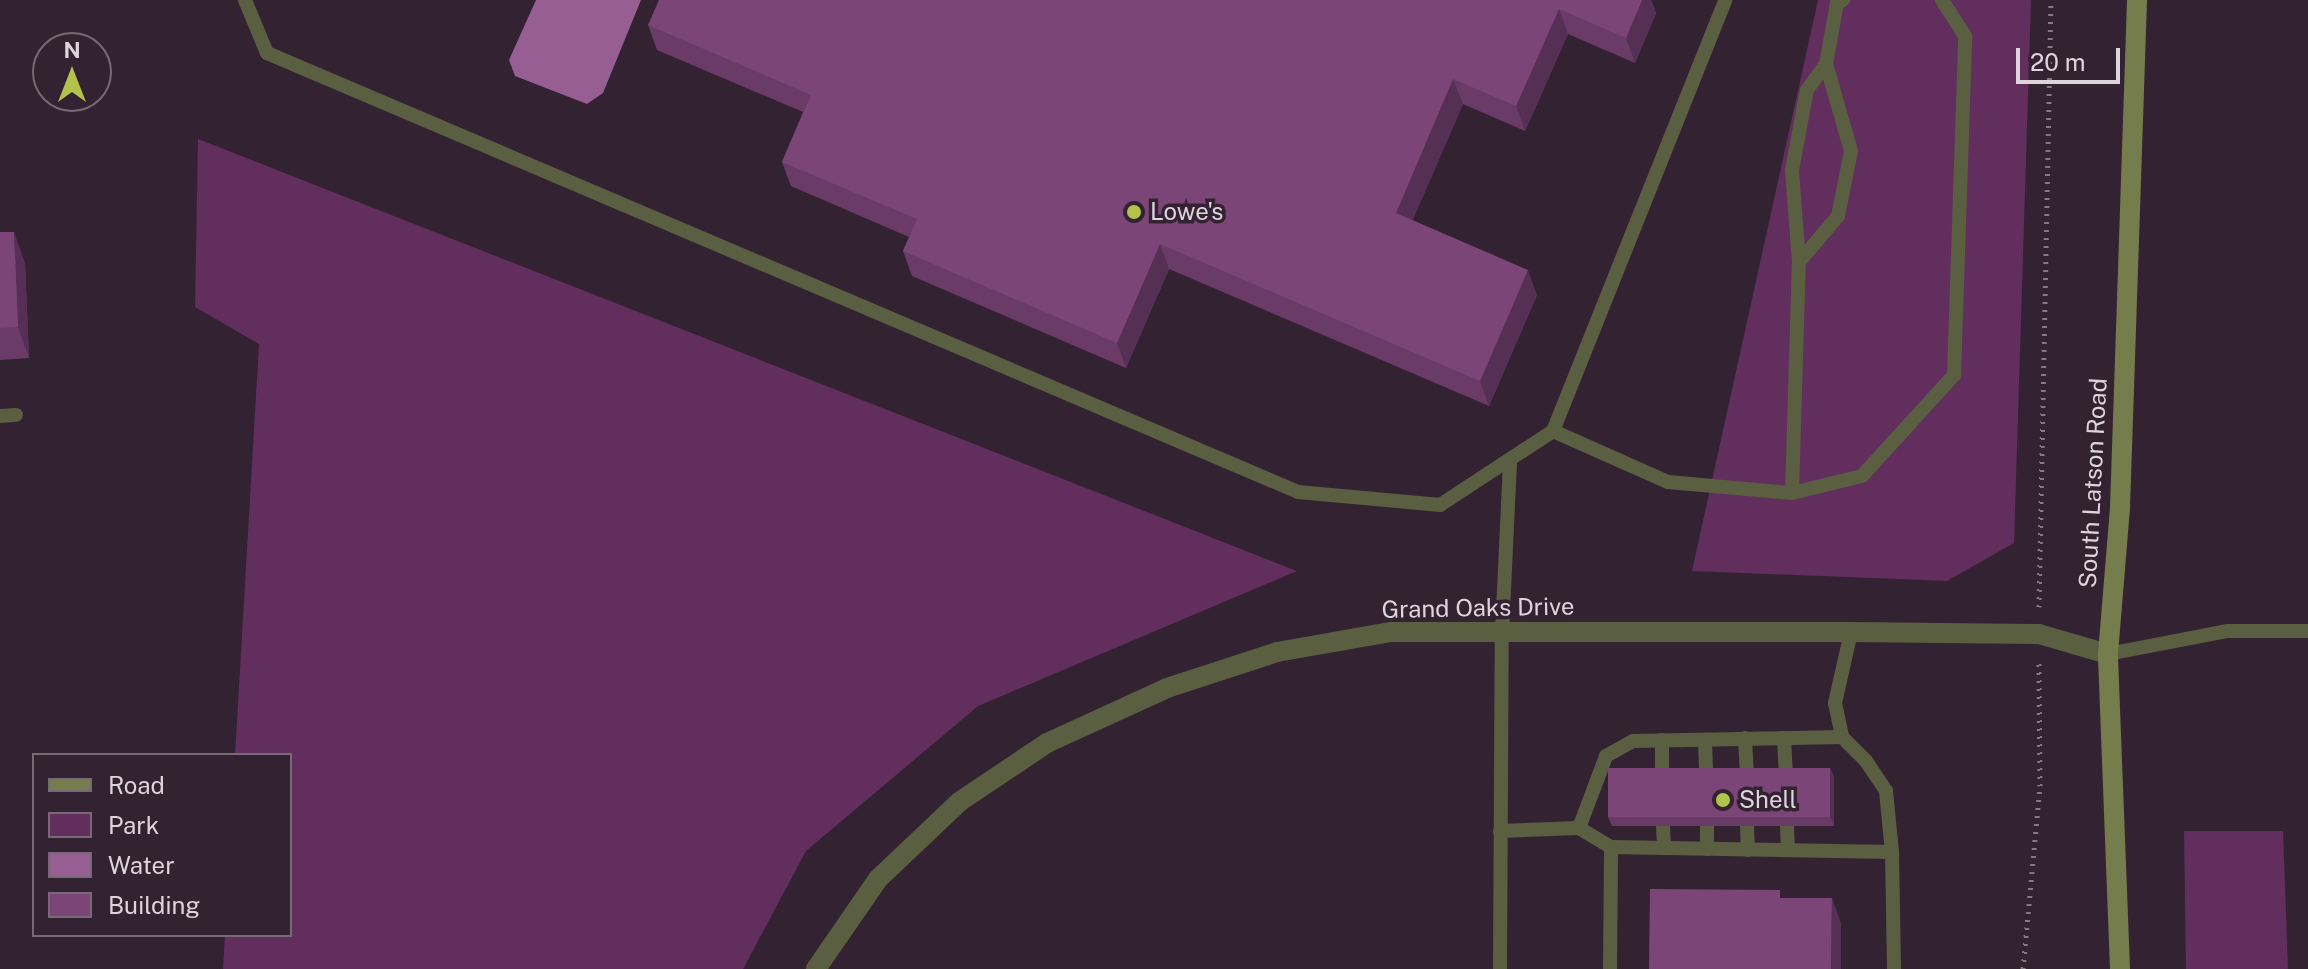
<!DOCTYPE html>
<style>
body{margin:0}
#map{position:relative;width:2308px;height:969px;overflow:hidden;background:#332332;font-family:"Public Sans",sans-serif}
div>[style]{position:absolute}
.green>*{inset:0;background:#612e5e}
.water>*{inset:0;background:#965e93}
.path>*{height:5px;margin-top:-2.5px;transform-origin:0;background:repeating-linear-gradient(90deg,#857784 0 2px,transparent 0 8px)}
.service>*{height:14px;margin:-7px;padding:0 7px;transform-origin:7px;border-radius:7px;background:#5a5f41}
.minor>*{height:20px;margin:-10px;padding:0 10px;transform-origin:10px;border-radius:10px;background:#5a5f41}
.secondary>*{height:20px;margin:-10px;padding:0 10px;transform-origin:10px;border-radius:10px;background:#757d4c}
.wall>*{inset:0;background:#6a3b67}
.shaded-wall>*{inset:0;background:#563054}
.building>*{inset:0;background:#7b4578}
.dots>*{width:22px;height:22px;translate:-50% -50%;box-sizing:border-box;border:4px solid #332332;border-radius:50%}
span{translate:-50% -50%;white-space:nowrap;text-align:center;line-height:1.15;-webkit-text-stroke:7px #332332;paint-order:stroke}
.poi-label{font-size:24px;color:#ded4dd}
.left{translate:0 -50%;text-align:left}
.street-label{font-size:24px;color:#ded4dd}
.legend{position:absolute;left:32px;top:753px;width:260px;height:184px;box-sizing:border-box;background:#332332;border:2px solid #776a76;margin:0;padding:10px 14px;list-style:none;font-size:24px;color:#ded4dd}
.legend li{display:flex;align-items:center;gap:16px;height:40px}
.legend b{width:40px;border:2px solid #776a76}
.north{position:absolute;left:32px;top:32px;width:80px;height:80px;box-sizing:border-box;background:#332332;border:2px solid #776a76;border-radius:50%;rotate:0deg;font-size:22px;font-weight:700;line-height:32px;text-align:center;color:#ded4dd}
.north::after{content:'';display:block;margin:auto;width:28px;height:36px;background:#b3c24b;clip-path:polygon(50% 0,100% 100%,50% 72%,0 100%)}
.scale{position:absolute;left:2016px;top:48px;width:104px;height:36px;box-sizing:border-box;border:4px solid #ded4dd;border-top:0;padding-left:10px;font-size:24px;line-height:28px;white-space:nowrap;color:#ded4dd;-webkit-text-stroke:6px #332332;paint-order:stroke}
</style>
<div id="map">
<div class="green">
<div style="clip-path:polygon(1818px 0,2031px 0,2014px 543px,1947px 581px,1692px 571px)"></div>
<div style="clip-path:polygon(198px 139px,1297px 571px,978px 706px,806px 851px,743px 969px,223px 969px,225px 935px,290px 935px,290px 755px,235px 755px,259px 344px,195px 307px)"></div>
<div style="clip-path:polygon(2184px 831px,2283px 831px,2288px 969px,2186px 969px)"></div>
</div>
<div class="water">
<div style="clip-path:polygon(536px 0,641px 0,603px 93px,587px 104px,515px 76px,509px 60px)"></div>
</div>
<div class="path">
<div style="left:2039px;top:607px;width:607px;rotate:-88.87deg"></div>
<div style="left:2023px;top:969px;width:184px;rotate:-84.7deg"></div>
<div style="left:2040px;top:786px;width:125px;rotate:-90.5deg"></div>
</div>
<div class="service">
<div style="left:245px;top:0;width:57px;rotate:67.5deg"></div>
<div style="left:267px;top:53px;width:1121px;rotate:23.06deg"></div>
<div style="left:1298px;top:492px;width:143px;rotate:5.2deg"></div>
<div style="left:1440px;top:505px;width:135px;rotate:-33.2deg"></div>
<div style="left:1553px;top:431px;width:464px;rotate:-68.2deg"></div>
<div style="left:1799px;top:262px;width:92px;rotate:-94.4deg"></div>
<div style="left:1792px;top:170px;width:81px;rotate:-79.4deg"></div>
<div style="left:1807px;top:90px;width:32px;rotate:-54deg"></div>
<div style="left:0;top:416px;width:16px;rotate:-4deg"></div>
<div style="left:1553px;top:431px;width:126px;rotate:23.9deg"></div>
<div style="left:1668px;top:482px;width:124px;rotate:5.1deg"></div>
<div style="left:1792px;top:493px;width:72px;rotate:-13.7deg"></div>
<div style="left:1862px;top:476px;width:137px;rotate:-47.7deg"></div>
<div style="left:1954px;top:375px;width:339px;rotate:-88.1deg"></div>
<div style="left:1965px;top:36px;width:43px;rotate:-122.6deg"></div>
<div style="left:1792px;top:493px;width:231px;rotate:-88.3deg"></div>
<div style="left:1799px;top:262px;width:60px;rotate:-49.7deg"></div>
<div style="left:1838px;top:216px;width:66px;rotate:-78.7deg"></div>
<div style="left:1851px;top:151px;width:91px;rotate:-106deg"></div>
<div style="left:1826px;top:64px;width:62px;rotate:-79.8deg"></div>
<div style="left:1837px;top:3px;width:7px;rotate:-27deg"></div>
<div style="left:1851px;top:632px;width:73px;rotate:102.7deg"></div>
<div style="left:1835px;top:703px;width:35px;rotate:78deg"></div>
<div style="left:1842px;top:737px;width:34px;rotate:45deg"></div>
<div style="left:1866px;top:761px;width:36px;rotate:56deg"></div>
<div style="left:1886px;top:791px;width:61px;rotate:84.4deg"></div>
<div style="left:1892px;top:852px;width:117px;rotate:89deg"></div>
<div style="left:2108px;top:654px;width:122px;rotate:-10.9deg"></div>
<div style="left:2228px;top:631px;width:80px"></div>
<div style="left:1745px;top:738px;width:39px;rotate:87deg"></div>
<div style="left:1784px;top:738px;width:39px;rotate:87deg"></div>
<div style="left:1662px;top:740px;width:37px;rotate:90deg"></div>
<div style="left:1705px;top:740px;width:37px;rotate:88deg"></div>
<div style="left:1663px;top:826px;width:22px;rotate:87deg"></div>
<div style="left:1747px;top:826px;width:24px;rotate:88deg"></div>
<div style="left:1787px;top:826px;width:24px;rotate:88deg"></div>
<div style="left:1579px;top:828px;width:77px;rotate:-69.4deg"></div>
<div style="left:1606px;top:756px;width:31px;rotate:-29deg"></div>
<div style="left:1633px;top:741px;width:209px;rotate:-1.1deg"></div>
<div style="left:1500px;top:831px;width:79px;rotate:-2.2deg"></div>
<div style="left:1579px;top:828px;width:37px;rotate:31deg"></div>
<div style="left:1611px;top:847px;width:281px;rotate:1deg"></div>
<div style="left:1707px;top:849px;width:23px;rotate:-90deg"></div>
<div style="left:1500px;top:969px;width:337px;rotate:-89.7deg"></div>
<div style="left:1502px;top:632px;width:172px;rotate:-87.3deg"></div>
<div style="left:1610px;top:969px;width:122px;rotate:-89.5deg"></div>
</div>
<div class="minor">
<div style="left:816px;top:969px;width:109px;rotate:-55.4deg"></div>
<div style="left:878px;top:879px;width:112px;rotate:-43.5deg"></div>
<div style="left:959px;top:802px;width:106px;rotate:-33.8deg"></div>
<div style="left:1047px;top:743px;width:132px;rotate:-24.6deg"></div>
<div style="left:1167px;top:688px;width:116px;rotate:-18.1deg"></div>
<div style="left:1277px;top:652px;width:116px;rotate:-10deg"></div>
<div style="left:1391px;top:632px;width:460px"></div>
<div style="left:1851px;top:632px;width:188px;rotate:0.6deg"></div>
<div style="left:2039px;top:634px;width:72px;rotate:16.2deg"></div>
</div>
<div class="secondary">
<div style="left:2120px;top:969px;width:315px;rotate:-92.2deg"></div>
<div style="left:2108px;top:654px;width:146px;rotate:-85.3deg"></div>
<div style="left:2120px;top:508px;width:508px;rotate:-88.08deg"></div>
</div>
<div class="wall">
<div style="clip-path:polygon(1651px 0,1656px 13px,1635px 63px,1568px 34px,1525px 131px,1463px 104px,1412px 221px,1537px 295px,1489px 406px,1169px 269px,1126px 368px,912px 276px,903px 251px,909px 237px,791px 186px,782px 162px,803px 112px,657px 50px,648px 25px)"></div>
<div style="clip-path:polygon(0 232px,25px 263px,29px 358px,0 360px)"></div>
<div style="clip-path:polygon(1830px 768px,1834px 777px,1834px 826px,1612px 826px,1608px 817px)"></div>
</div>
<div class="shaded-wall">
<div style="clip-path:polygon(1642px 0,1651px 0,1656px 13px,1635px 63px,1626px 38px)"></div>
<div style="clip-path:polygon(1559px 9px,1568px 34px,1525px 131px,1516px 106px)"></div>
<div style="clip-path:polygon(1453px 79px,1463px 104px,1405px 238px,1396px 213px)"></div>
<div style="clip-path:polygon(14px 232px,25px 263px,29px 358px,18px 327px)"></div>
<div style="clip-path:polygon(1160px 244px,1169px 269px,1126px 368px,1117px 343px)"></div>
<div style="clip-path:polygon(1528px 270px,1537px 295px,1489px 406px,1480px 381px)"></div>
<div style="clip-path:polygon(1830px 768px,1834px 777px,1834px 826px,1830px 817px)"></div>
<div style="clip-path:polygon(1832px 898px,1841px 923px,1841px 969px,1831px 969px)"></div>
</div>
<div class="building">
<div style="clip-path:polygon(659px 0,1642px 0,1626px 38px,1559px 9px,1516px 106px,1453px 79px,1396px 213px,1528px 270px,1480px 381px,1160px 244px,1117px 343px,903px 251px,917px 219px,782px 162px,811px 95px,648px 25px)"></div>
<div style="clip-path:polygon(0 232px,14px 232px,18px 327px,0 328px)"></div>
<div style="clip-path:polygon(1608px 768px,1830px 768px,1830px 817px,1608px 817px)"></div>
<div style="clip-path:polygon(1650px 889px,1780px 890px,1780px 898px,1832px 898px,1831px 969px,1649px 969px)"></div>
</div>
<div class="dots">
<div style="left:1134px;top:212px;background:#b3c24b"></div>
<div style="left:1723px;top:800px;background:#b3c24b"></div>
</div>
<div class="poi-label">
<span class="left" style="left:1150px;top:212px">Lowe's</span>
<span class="left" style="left:1739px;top:800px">Shell</span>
</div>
<div class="street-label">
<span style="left:2093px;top:483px;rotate:-87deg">South Latson Road</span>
<span style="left:1478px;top:608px;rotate:-1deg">Grand Oaks Drive</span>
</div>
<ul class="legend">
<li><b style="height:10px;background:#757d4c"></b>Road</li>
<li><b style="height:22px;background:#612e5e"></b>Park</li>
<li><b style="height:22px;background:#965e93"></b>Water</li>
<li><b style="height:22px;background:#7b4578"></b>Building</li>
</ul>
<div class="north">N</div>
<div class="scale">20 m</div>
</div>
